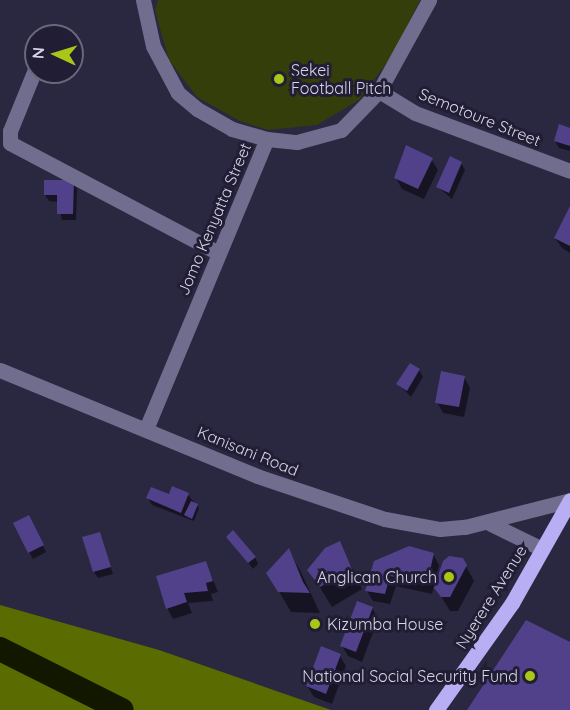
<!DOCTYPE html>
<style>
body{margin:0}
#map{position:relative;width:570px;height:710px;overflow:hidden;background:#2a2740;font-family:Quicksand,sans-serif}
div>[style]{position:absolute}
.green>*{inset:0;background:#343e0b}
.forest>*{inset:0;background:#5a6b02}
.shadow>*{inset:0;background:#0007}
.river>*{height:24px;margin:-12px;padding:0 12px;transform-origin:12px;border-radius:12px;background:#121700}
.building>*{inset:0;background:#50418a}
.minor>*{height:15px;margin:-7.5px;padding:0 7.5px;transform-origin:7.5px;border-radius:7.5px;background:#706d8e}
.major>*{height:15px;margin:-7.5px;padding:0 7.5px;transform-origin:7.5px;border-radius:7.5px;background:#b7aef4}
.dots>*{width:16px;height:16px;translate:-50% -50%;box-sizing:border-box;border:3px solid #211d35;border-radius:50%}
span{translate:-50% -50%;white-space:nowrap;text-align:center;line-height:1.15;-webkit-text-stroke:6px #211d35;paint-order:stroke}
.poi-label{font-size:16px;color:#d7d5e6}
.left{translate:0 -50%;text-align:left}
.right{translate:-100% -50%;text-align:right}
.street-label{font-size:16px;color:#d7d5e6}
.north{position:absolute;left:24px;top:24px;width:60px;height:60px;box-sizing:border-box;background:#211d35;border:2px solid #6a677c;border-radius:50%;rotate:274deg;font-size:16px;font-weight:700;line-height:24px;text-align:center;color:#d7d5e6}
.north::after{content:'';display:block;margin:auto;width:21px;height:27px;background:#aac717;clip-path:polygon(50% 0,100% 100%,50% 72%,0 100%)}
</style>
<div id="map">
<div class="green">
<div style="clip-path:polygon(158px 0,420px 0,391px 57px,359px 100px,317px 125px,268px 130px,240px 121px,197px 97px,169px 60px,155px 11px)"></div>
</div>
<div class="forest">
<div style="clip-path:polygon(0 605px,159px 650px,331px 710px,0 710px)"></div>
</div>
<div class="shadow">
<div style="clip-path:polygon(570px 130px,570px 151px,559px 148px,555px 141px)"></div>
<div style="clip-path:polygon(431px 159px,438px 170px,424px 199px,402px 189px,396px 178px)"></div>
<div style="clip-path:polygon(461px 163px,465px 170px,452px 199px,438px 187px)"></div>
<div style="clip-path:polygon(73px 182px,77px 189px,76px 220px,62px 220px,58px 202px,49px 201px,45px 195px)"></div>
<div style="clip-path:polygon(570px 210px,570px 253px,562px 248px,555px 238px)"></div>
<div style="clip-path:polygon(419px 370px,423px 377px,411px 397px,398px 384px)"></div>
<div style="clip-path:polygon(464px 377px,470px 388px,464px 417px,443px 413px,437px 402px)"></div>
<div style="clip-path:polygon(188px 495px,199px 508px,194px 521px,152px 505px,148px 498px)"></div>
<div style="clip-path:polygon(33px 524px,46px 552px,33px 559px,29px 552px)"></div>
<div style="clip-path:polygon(99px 534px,113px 574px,98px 578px,94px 572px)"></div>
<div style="clip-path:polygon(228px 537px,255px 557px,258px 564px,253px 569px)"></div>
<div style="clip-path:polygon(340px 543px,362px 589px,332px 607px,309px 570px)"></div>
<div style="clip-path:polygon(288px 551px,300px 570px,320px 613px,291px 612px,268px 573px)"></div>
<div style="clip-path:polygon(433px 554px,439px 565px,434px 585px,462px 559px,474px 581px,458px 611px,450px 611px,434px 585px,432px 594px,396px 586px,390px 604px,373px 601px,367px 591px,375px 562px)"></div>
<div style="clip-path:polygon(206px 563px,218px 592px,211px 594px,213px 601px,188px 603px,192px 613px,173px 619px,167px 608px)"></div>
<div style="clip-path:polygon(372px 608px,378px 619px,362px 662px,348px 656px,342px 646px)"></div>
<div style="clip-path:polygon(340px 656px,346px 666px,332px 704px,314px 697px,307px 686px)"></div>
</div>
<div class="river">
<div style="left:0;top:649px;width:136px;rotate:26.6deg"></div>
</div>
<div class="building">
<div style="clip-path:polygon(559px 124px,570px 128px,570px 146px,554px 141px)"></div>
<div style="clip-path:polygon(406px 145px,433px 158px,418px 189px,394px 178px)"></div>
<div style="clip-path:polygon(450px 156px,462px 162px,449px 193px,436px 187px)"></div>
<div style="clip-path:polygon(44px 180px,74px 180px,73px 214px,57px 214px,57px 195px,44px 195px)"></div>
<div style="clip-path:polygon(570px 206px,570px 246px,554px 238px)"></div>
<div style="clip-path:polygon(410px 363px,420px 369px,407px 391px,396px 384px)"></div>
<div style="clip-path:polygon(441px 371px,465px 376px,459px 407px,435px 403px)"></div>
<div style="clip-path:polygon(172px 486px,189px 493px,181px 513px,146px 498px,151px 487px,169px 494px)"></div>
<div style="clip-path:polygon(191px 501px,198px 504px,192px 519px,184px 515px)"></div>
<div style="clip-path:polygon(29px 515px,44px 545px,28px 553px,13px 523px)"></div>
<div style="clip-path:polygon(233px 530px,256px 557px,248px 563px,226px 537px)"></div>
<div style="clip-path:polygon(100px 532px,111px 567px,93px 572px,82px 537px)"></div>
<div style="clip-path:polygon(340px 541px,352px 569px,320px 587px,307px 570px,325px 548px)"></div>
<div style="clip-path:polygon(409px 546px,434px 553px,427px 584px,390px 576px,385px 594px,365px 591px,374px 561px)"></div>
<div style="clip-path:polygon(289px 548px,303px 582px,310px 593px,278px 592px,266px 573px)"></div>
<div style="clip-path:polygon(449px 556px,463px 558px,467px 565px,450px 597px,441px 597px,434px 588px,443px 561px)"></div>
<div style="clip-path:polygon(206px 561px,213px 581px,206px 583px,208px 591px,184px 593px,187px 602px,166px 609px,156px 576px)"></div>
<div style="clip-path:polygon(357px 601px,373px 607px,356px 652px,340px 646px)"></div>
<div style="clip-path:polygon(526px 620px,570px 642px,570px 710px,467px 710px)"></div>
<div style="clip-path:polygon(321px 646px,341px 654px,326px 694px,306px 686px)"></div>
</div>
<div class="minor">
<div style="left:143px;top:0;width:47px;rotate:77.7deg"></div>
<div style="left:153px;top:46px;width:53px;rotate:62deg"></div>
<div style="left:178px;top:93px;width:25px;rotate:40deg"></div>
<div style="left:197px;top:109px;width:40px;rotate:29.7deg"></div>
<div style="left:232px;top:129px;width:36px;rotate:16deg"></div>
<div style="left:36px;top:67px;width:69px;rotate:112.1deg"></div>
<div style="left:10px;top:131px;width:12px;rotate:90deg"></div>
<div style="left:10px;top:143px;width:236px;rotate:27.8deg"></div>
<div style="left:379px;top:91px;width:42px;rotate:31.4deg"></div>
<div style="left:415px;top:113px;width:165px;rotate:20.5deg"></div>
<div style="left:0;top:370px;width:278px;rotate:22.4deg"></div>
<div style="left:257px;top:476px;width:135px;rotate:18.6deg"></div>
<div style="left:385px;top:519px;width:56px;rotate:10.3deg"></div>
<div style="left:440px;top:529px;width:25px;rotate:-5deg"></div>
<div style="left:465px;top:527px;width:108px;rotate:-14.4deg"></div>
<div style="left:146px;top:429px;width:314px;rotate:-67.4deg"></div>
<div style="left:267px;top:139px;width:30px;rotate:6deg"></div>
<div style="left:297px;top:142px;width:46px;rotate:-15.3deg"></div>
<div style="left:341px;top:130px;width:54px;rotate:-45.7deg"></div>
<div style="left:379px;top:91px;width:104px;rotate:-61.2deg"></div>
<div style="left:491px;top:524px;width:57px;rotate:26.1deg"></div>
</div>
<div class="major">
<div style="left:436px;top:710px;width:131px;rotate:-54.6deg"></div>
<div style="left:512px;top:603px;width:118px;rotate:-60.6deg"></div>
</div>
<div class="dots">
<div style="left:279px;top:79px;background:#aac717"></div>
<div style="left:449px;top:577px;background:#aac717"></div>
<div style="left:315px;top:624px;background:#aac717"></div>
<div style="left:530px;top:676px;background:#aac717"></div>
</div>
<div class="poi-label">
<span class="left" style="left:291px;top:79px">Sekei<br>Football Pitch</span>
<span class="right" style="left:437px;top:577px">Anglican Church</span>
<span class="left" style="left:327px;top:624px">Kizumba House</span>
<span class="right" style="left:518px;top:676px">National Social Security Fund</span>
</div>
<div class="street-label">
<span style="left:480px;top:117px;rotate:22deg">Semotoure Street</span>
<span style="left:214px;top:219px;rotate:-67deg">Jomo Kenyatta Street</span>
<span style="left:248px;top:451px;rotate:22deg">Kanisani Road</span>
<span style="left:491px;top:597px;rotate:-58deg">Nyerere Avenue</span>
</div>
<div class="north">N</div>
</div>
